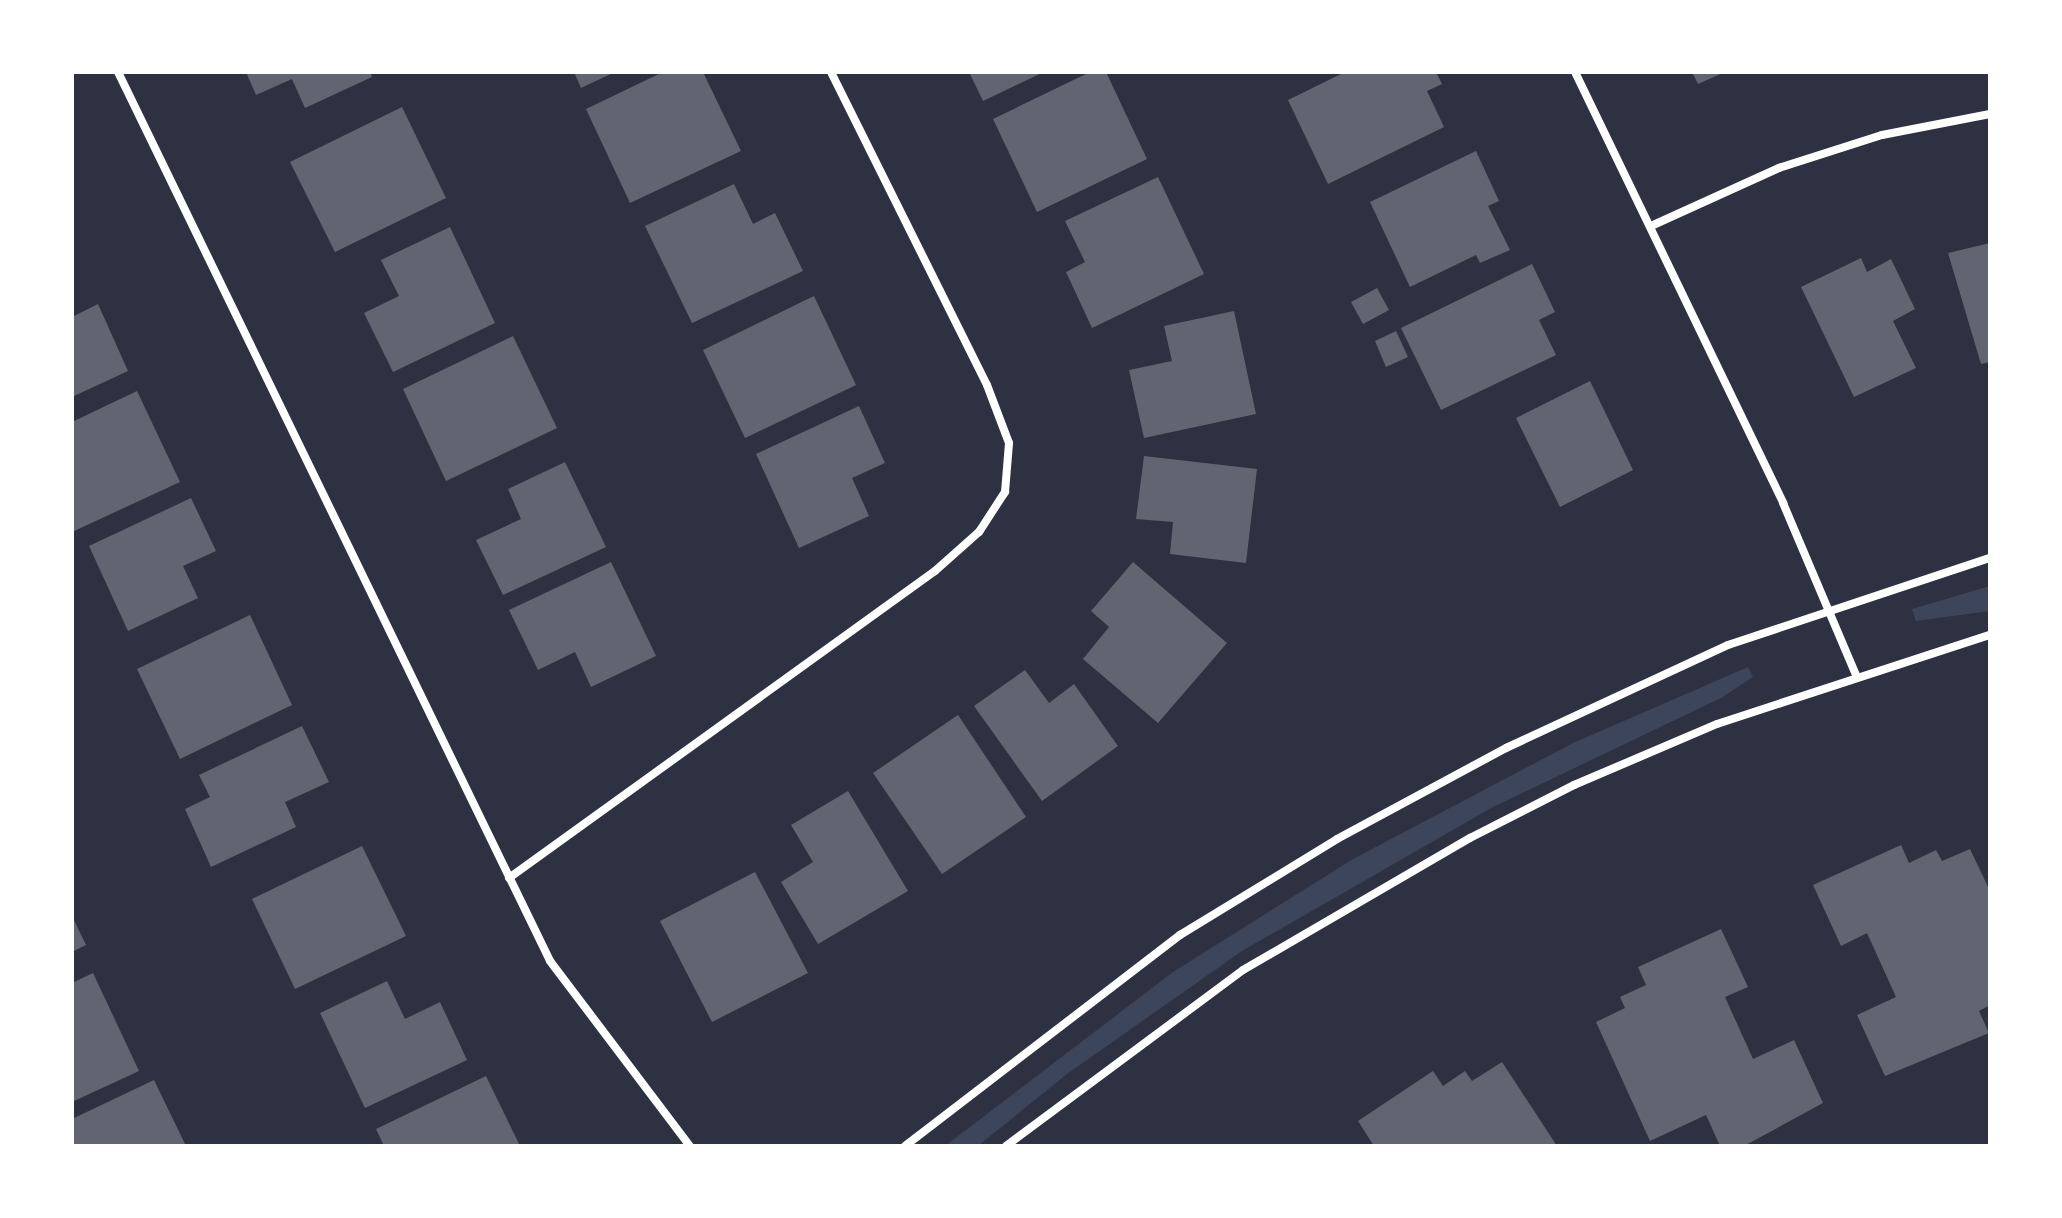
<!DOCTYPE html>
<style>
body{margin:0}
#map{position:relative;width:2062px;height:1218px;overflow:hidden;background:#2d3142;font-family:Inter,sans-serif}
div>[style]{position:absolute}
.green>*{inset:0;background:#3c4559}
.building>*{inset:0;background:#626471}
.minor>*{height:8px;margin:-4px;padding:0 4px;transform-origin:4px;border-radius:4px;background:#fff}
span{translate:-50% -50%;white-space:nowrap;text-align:center;line-height:1.15;-webkit-text-stroke:8px #fff;paint-order:stroke}
.frame{position:absolute;inset:0;border:74px solid #fff;pointer-events:none}
</style>
<div id="map">
<div class="green">
<div style="clip-path:polygon(1990px 586px,1990px 611px,1916px 621px,1912px 609px)"></div>
<div style="clip-path:polygon(1748px 667px,1753px 677px,1721px 698px,1493px 807px,1242px 951px,1067px 1074px,978px 1146px,945px 1146px,1173px 972px,1353px 859px,1573px 743px)"></div>
</div>
<div class="building">
<div style="clip-path:polygon(246px 72px,370px 72px,372px 77px,305px 108px,292px 79px,256px 95px)"></div>
<div style="clip-path:polygon(574px 72px,615px 72px,581px 88px)"></div>
<div style="clip-path:polygon(663px 72px,703px 72px,741px 151px,630px 203px,586px 109px)"></div>
<div style="clip-path:polygon(969px 72px,1044px 72px,983px 101px)"></div>
<div style="clip-path:polygon(1090px 72px,1106px 72px,1147px 159px,1037px 212px,993px 119px)"></div>
<div style="clip-path:polygon(1345px 72px,1436px 72px,1442px 84px,1427px 91px,1444px 127px,1328px 184px,1288px 100px)"></div>
<div style="clip-path:polygon(1692px 72px,1725px 72px,1698px 84px)"></div>
<div style="clip-path:polygon(402px 107px,446px 198px,335px 252px,290px 162px)"></div>
<div style="clip-path:polygon(1476px 151px,1499px 201px,1488px 206px,1510px 250px,1480px 263px,1476px 255px,1410px 287px,1370px 202px)"></div>
<div style="clip-path:polygon(1158px 177px,1204px 274px,1092px 328px,1066px 272px,1085px 262px,1065px 221px)"></div>
<div style="clip-path:polygon(734px 184px,753px 224px,775px 213px,803px 271px,692px 323px,645px 226px)"></div>
<div style="clip-path:polygon(450px 227px,495px 323px,393px 372px,364px 313px,399px 296px,381px 260px)"></div>
<div style="clip-path:polygon(1990px 243px,1990px 362px,1981px 364px,1948px 253px)"></div>
<div style="clip-path:polygon(1861px 258px,1867px 272px,1891px 259px,1915px 309px,1893px 321px,1916px 368px,1854px 397px,1801px 287px)"></div>
<div style="clip-path:polygon(1532px 264px,1555px 312px,1539px 320px,1556px 355px,1441px 410px,1401px 328px)"></div>
<div style="clip-path:polygon(1377px 288px,1389px 310px,1363px 324px,1351px 302px)"></div>
<div style="clip-path:polygon(814px 296px,856px 385px,745px 438px,703px 350px)"></div>
<div style="clip-path:polygon(98px 304px,128px 371px,72px 397px,72px 310px,74px 316px)"></div>
<div style="clip-path:polygon(1234px 311px,1256px 414px,1144px 438px,1129px 370px,1172px 361px,1164px 326px)"></div>
<div style="clip-path:polygon(1396px 331px,1408px 357px,1386px 367px,1375px 341px)"></div>
<div style="clip-path:polygon(513px 336px,557px 428px,446px 481px,403px 389px)"></div>
<div style="clip-path:polygon(1590px 381px,1633px 470px,1560px 507px,1516px 418px)"></div>
<div style="clip-path:polygon(137px 391px,180px 482px,72px 532px,72px 422px)"></div>
<div style="clip-path:polygon(859px 406px,885px 463px,852px 478px,869px 516px,799px 548px,756px 454px)"></div>
<div style="clip-path:polygon(1144px 456px,1257px 469px,1246px 563px,1170px 554px,1173px 522px,1136px 519px)"></div>
<div style="clip-path:polygon(565px 462px,606px 547px,503px 595px,476px 540px,521px 519px,508px 489px)"></div>
<div style="clip-path:polygon(191px 498px,216px 551px,183px 566px,198px 598px,128px 631px,89px 546px)"></div>
<div style="clip-path:polygon(611px 562px,656px 656px,591px 687px,575px 652px,538px 670px,509px 610px)"></div>
<div style="clip-path:polygon(1133px 562px,1227px 643px,1158px 723px,1083px 659px,1109px 627px,1091px 611px)"></div>
<div style="clip-path:polygon(250px 615px,292px 705px,180px 759px,137px 669px)"></div>
<div style="clip-path:polygon(1025px 670px,1049px 703px,1074px 684px,1118px 746px,1042px 801px,974px 706px)"></div>
<div style="clip-path:polygon(958px 715px,1026px 817px,942px 874px,873px 773px)"></div>
<div style="clip-path:polygon(302px 726px,329px 782px,285px 802px,296px 827px,211px 867px,185px 809px,210px 797px,199px 775px)"></div>
<div style="clip-path:polygon(848px 791px,908px 891px,818px 944px,781px 882px,813px 862px,791px 825px)"></div>
<div style="clip-path:polygon(1901px 845px,1909px 863px,1936px 850px,1942px 861px,1970px 849px,1990px 891px,1990px 1005px,1979px 1011px,1989px 1033px,1885px 1076px,1857px 1015px,1896px 997px,1867px 933px,1841px 946px,1813px 885px)"></div>
<div style="clip-path:polygon(362px 846px,406px 936px,295px 989px,252px 899px)"></div>
<div style="clip-path:polygon(755px 872px,808px 973px,712px 1022px,660px 921px)"></div>
<div style="clip-path:polygon(72px 916px,86px 945px,72px 952px)"></div>
<div style="clip-path:polygon(1721px 929px,1748px 987px,1725px 997px,1753px 1059px,1794px 1040px,1823px 1103px,1744px 1146px,1720px 1146px,1706px 1115px,1650px 1141px,1596px 1022px,1625px 1008px,1620px 997px,1646px 985px,1638px 967px)"></div>
<div style="clip-path:polygon(93px 973px,139px 1071px,72px 1102px,72px 983px)"></div>
<div style="clip-path:polygon(387px 981px,405px 1019px,440px 1002px,467px 1060px,365px 1108px,320px 1013px)"></div>
<div style="clip-path:polygon(1502px 1062px,1557px 1146px,1374px 1146px,1358px 1121px,1433px 1071px,1443px 1086px,1465px 1071px,1472px 1081px)"></div>
<div style="clip-path:polygon(486px 1076px,520px 1146px,384px 1146px,376px 1129px)"></div>
<div style="clip-path:polygon(154px 1080px,186px 1146px,72px 1146px,72px 1119px)"></div>
</div>
<div class="minor">
<div style="left:118px;top:72px;width:988px;rotate:64.08deg"></div>
<div style="left:550px;top:961px;width:232px;rotate:52.9deg"></div>
<div style="left:1575px;top:72px;width:479px;rotate:64.2deg"></div>
<div style="left:1783px;top:503px;width:189px;rotate:67deg"></div>
<div style="left:1651px;top:226px;width:141px;rotate:-24.4deg"></div>
<div style="left:1779px;top:168px;width:108px;rotate:-17.8deg"></div>
<div style="left:1882px;top:135px;width:110px;rotate:-11deg"></div>
<div style="left:509px;top:878px;width:525px;rotate:-35.78deg"></div>
<div style="left:935px;top:571px;width:59px;rotate:-41.6deg"></div>
<div style="left:979px;top:532px;width:48px;rotate:-57deg"></div>
<div style="left:1005px;top:492px;width:49px;rotate:-85.3deg"></div>
<div style="left:1009px;top:443px;width:62px;rotate:-110.8deg"></div>
<div style="left:987px;top:385px;width:350px;rotate:-116.5deg"></div>
<div style="left:905px;top:1146px;width:347px;rotate:-37.5deg"></div>
<div style="left:1180px;top:935px;width:184px;rotate:-31.4deg"></div>
<div style="left:1337px;top:839px;width:192px;rotate:-28.3deg"></div>
<div style="left:1506px;top:748px;width:245px;rotate:-24.9deg"></div>
<div style="left:1728px;top:645px;width:276px;rotate:-18.4deg"></div>
<div style="left:1006px;top:1146px;width:295px;rotate:-36.6deg"></div>
<div style="left:1243px;top:970px;width:263px;rotate:-30.2deg"></div>
<div style="left:1470px;top:838px;width:117px;rotate:-27deg"></div>
<div style="left:1574px;top:785px;width:155px;rotate:-23.1deg"></div>
<div style="left:1717px;top:724px;width:287px;rotate:-18.1deg"></div>
</div>
<div class="frame"></div>
</div>
